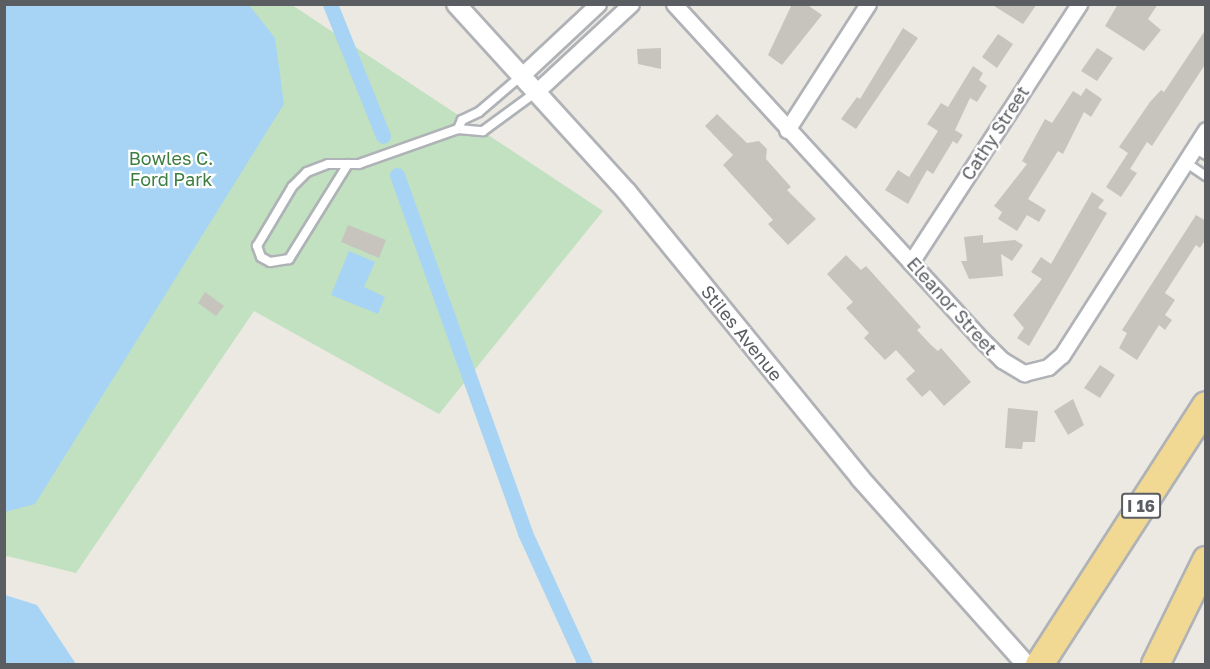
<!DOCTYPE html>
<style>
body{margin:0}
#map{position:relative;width:1210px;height:669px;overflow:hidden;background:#ebe9e2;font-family:"Golos Text",sans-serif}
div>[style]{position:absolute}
.green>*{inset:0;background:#c1e1c0}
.water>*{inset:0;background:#a7d4f5}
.canal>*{height:15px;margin:-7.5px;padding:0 7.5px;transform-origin:7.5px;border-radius:7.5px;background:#a7d4f5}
.building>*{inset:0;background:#c7c4be}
.roads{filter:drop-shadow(2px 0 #afb2b6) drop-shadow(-2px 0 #afb2b6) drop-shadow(0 2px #afb2b6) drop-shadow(0 -2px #afb2b6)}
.service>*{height:8px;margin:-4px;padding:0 4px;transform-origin:4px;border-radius:4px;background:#fff}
.minor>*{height:15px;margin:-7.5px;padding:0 7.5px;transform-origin:7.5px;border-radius:7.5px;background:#fff}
.tertiary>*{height:18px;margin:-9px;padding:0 9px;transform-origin:9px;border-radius:9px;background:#fff}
.motorway>*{height:27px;margin:-13.5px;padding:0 13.5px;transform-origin:13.5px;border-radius:13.5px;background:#f1d893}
span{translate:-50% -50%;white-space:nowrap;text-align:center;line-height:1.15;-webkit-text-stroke:4.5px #fff;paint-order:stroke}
.shield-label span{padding:2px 4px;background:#fff;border:2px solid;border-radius:4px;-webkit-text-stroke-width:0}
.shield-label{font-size:16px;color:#5a5d61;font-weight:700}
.street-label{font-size:18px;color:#5a5d61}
.park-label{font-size:18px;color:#3d7d3f}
.frame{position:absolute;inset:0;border:6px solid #5a5d61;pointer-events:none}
</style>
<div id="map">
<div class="green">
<div style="clip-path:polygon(5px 5px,292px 5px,603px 211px,439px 414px,254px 311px,76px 573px,7px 556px,5px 560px)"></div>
</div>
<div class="water">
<div style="clip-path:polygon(5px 4px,249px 5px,275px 38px,284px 104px,35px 504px,5px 512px)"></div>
<div style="clip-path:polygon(349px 251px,375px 262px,364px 287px,385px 297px,378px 314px,331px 295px)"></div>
<div style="clip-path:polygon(5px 595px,37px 605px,76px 664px,5px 664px)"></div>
</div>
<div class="canal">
<div style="left:330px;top:4px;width:142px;rotate:68.1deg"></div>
<div style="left:397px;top:175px;width:380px;rotate:70.3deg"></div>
<div style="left:525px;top:533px;width:144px;rotate:65.4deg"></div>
</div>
<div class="building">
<div style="clip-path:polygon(792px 4px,806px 4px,822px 15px,782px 65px,768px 55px)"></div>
<div style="clip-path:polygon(991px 4px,1037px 4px,1023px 24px)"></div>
<div style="clip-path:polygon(1118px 4px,1158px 4px,1148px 19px,1161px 30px,1144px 51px,1105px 26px)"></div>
<div style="clip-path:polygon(903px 28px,918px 38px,856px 129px,841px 119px,857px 97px,860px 99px)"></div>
<div style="clip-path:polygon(1206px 29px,1206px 63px,1152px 146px,1147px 142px,1130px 169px,1137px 173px,1121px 197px,1106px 187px,1128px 153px,1119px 147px,1150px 102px,1161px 90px,1164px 92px)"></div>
<div style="clip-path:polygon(998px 34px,1013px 44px,997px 68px,982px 57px)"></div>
<div style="clip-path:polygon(661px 48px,661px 69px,638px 64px,637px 49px)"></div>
<div style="clip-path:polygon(1097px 48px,1113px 58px,1097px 81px,1081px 71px)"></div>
<div style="clip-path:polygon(973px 66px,983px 73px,979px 80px,987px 86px,977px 102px,970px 98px,955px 130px,963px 135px,957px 144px,953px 141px,933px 174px,927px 170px,908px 204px,885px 190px,898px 170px,909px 177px,938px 131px,927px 124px,941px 103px,948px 107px)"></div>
<div style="clip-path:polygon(1086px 88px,1102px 99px,1091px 117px,1084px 112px,1063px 154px,1058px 151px,1028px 199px,1046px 210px,1039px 222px,1027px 215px,1017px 231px,998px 219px,1002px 212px,994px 206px,1027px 164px,1022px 161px,1045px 119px,1052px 123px,1073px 91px,1081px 96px)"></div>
<div style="clip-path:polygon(717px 114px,747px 143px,759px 141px,767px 149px,766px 159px,791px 187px,787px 190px,816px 219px,788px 245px,768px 224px,773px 220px,723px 165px,733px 155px,705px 126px)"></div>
<div style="clip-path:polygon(1092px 192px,1104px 200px,1098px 208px,1107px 213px,1029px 346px,1017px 338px,1024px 328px,1013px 315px,1042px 279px,1031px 272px,1041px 257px,1051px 264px)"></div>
<div style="clip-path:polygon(1196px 215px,1206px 221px,1206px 239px,1200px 248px,1196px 245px,1165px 293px,1175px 300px,1165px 315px,1172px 320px,1165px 330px,1159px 325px,1137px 360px,1119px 348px,1127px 333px,1122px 330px)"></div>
<div style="clip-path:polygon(348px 225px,386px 240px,379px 258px,341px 242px)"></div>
<div style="clip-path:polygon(983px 235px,983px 243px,1015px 240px,1023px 245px,1012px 261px,1001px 254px,1003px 276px,969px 279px,961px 261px,967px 261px,964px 237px)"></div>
<div style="clip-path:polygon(846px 255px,861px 270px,866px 266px,921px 327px,917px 330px,931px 345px,938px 351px,941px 348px,971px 382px,944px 406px,930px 390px,922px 397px,906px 379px,915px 371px,896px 350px,885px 360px,864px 338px,869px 333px,846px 308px,853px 302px,827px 274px)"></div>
<div style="clip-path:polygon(205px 292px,224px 306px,216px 316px,198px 303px)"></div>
<div style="clip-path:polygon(1100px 365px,1115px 375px,1100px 398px,1084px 388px)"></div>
<div style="clip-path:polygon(1073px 399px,1084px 425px,1068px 435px,1054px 411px)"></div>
<div style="clip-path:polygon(1008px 408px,1038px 411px,1035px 442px,1023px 442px,1022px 449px,1005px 448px)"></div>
</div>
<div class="roads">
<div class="service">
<div style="left:521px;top:76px;width:55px;rotate:139.4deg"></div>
<div style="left:479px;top:112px;width:19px;rotate:155deg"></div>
<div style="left:462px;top:120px;width:10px;rotate:114deg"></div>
<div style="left:458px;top:129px;width:25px;rotate:5deg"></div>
<div style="left:483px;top:131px;width:66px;rotate:-36.3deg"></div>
<div style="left:1194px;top:148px;width:14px;rotate:30deg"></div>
<div style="left:1185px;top:162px;width:25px;rotate:34deg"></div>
<div style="left:348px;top:164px;width:112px;rotate:121.8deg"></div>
<div style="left:289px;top:259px;width:19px;rotate:171deg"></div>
<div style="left:270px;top:262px;width:10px;rotate:-151deg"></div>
<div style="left:261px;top:257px;width:12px;rotate:-110deg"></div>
<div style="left:257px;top:246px;width:69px;rotate:-59.3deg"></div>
<div style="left:292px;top:187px;width:21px;rotate:-45deg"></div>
<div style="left:307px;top:172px;width:22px;rotate:-21deg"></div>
<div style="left:328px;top:164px;width:31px"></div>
<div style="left:359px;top:164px;width:105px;rotate:-19.5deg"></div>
</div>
<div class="minor">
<div style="left:674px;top:4px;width:454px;rotate:47.5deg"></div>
<div style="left:981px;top:339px;width:30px;rotate:45deg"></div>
<div style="left:1002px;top:360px;width:26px;rotate:31deg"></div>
<div style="left:1024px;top:373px;width:25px;rotate:-14deg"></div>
<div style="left:1048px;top:367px;width:18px;rotate:-41deg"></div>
<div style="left:1062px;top:355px;width:267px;rotate:-57.4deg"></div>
<div style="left:522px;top:75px;width:104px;rotate:-43.1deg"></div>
<div style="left:537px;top:91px;width:128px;rotate:-42.8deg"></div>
<div style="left:787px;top:130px;width:150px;rotate:-57.3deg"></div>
<div style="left:911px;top:262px;width:308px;rotate:-56.9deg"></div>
</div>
<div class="tertiary">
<div style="left:456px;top:4px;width:254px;rotate:47.7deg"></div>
<div style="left:627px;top:192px;width:369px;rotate:50.8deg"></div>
<div style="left:860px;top:478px;width:249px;rotate:48.3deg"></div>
</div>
<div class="motorway">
<div style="left:1039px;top:664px;width:308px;rotate:-57.2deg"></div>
<div style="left:1155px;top:664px;width:116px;rotate:-63.9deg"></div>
</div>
</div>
<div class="shield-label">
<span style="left:1141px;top:506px">I 16</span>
</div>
<div class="street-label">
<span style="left:995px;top:133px;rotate:-57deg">Cathy Street</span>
<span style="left:952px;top:306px;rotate:48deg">Eleanor Street</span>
<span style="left:742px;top:333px;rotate:51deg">Stiles Avenue</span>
</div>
<div class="park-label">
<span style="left:171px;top:169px">Bowles C.<br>Ford Park</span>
</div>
<div class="frame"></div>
</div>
